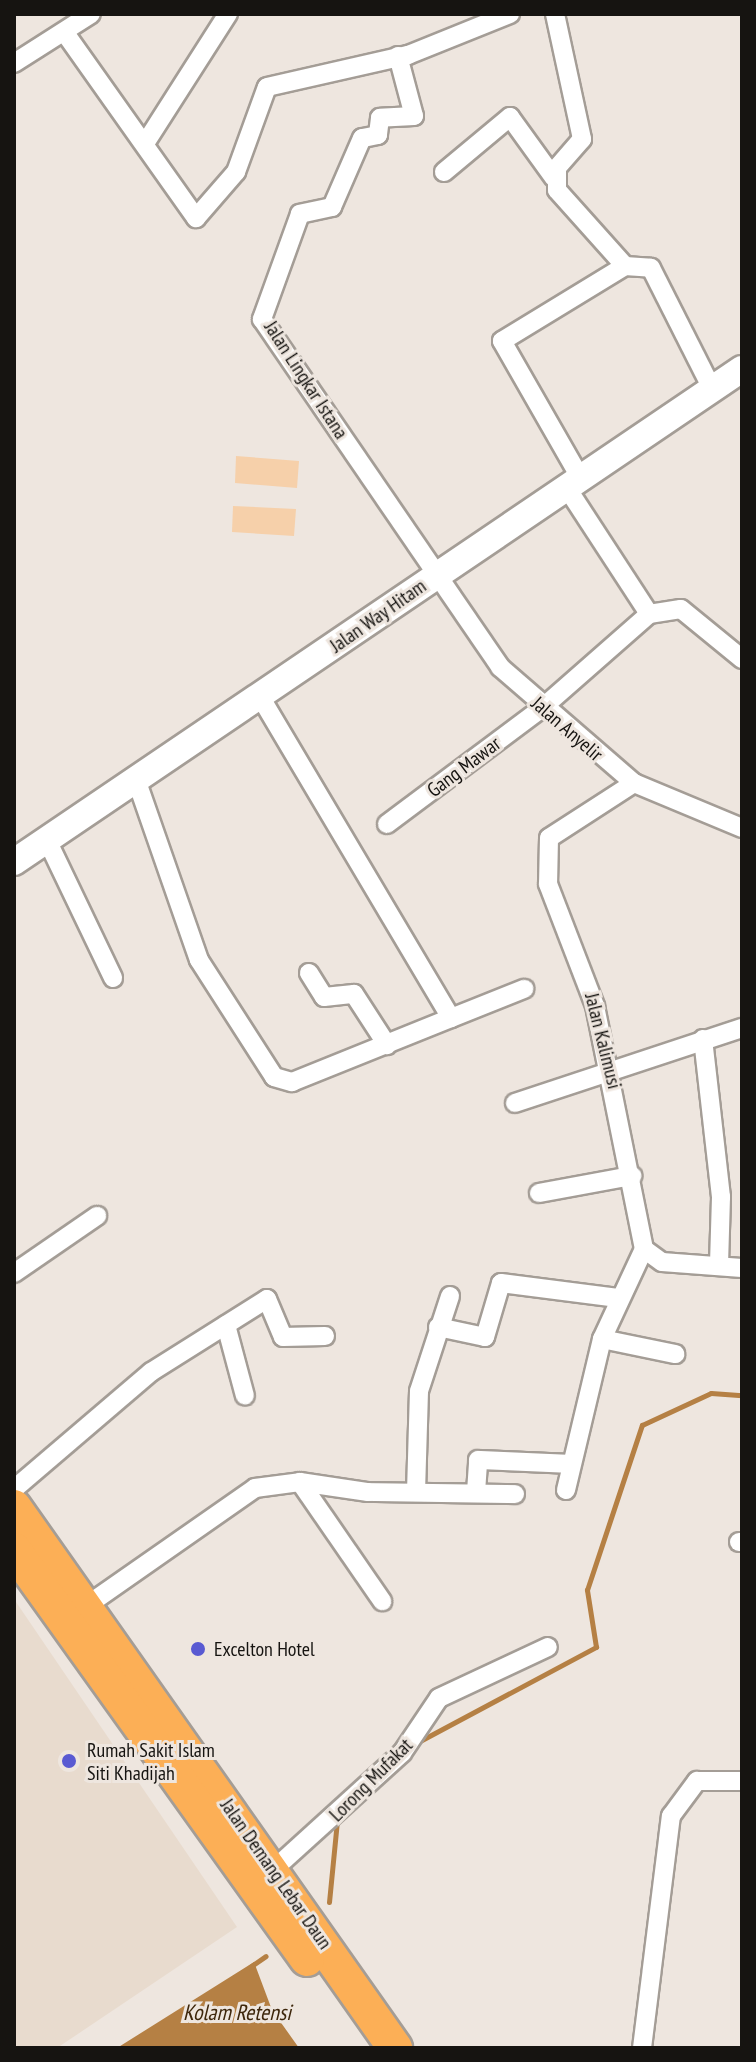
<!DOCTYPE html>
<style>
body{margin:0}
#map{position:relative;width:756px;height:2062px;overflow:hidden;background:#eee6df;font-family:"PT Sans Narrow",sans-serif}
div>[style]{position:absolute}
.built>*{inset:0;background:#e8dbce}
.green>*{inset:0;background:#f6d0aa}
.water>*{inset:0;background:#b58044}
.stream>*{height:5px;margin:-2.5px;padding:0 2.5px;transform-origin:2.5px;border-radius:2.5px;background:#b58044}
.roads{filter:drop-shadow(2px 0 #a49d96) drop-shadow(-2px 0 #a49d96) drop-shadow(0 2px #a49d96) drop-shadow(0 -2px #a49d96)}
.street>*{height:18px;margin:-9px;padding:0 9px;transform-origin:9px;border-radius:9px;background:#fff}
.secondary>*{height:26px;margin:-13px;padding:0 13px;transform-origin:13px;border-radius:13px;background:#fff}
.highway>*{height:34px;margin:-17px;padding:0 17px;transform-origin:17px;border-radius:17px;background:#fcaf56}
.dots>*{width:22px;height:22px;translate:-50% -50%;box-sizing:border-box;border:4px solid #eee6df;border-radius:50%}
span{translate:-50% -50%;white-space:nowrap;text-align:center;line-height:1.15;-webkit-text-stroke:6px #eee6df;paint-order:stroke}
.street-label{font-size:20px;color:#161411}
.poi-label{font-size:20px;color:#161411}
.left{translate:0 -50%;text-align:left}
.water-label{font-size:22px;color:#3e270c;font-style:italic}
.frame{position:absolute;inset:0;border:16px solid #161411;pointer-events:none}
</style>
<div id="map">
<div class="built">
<div style="clip-path:polygon(14px 1599px,237px 1927px,57px 2048px,14px 2048px)"></div>
</div>
<div class="green">
<div style="clip-path:polygon(236px 456px,299px 461px,297px 488px,235px 483px)"></div>
<div style="clip-path:polygon(233px 506px,296px 509px,294px 536px,232px 532px)"></div>
</div>
<div class="water">
<div style="clip-path:polygon(254px 1962px,272px 2010px,299px 2048px,117px 2048px)"></div>
</div>
<div class="stream">
<div style="left:418px;top:1742px;width:202px;rotate:-28.1deg"></div>
<div style="left:596px;top:1647px;width:58px;rotate:-99deg"></div>
<div style="left:587px;top:1590px;width:174px;rotate:-71.6deg"></div>
<div style="left:642px;top:1425px;width:76px;rotate:-24.9deg"></div>
<div style="left:711px;top:1393px;width:31px;rotate:4deg"></div>
<div style="left:329px;top:1902px;width:81px;rotate:-84.4deg"></div>
<div style="left:250px;top:1967px;width:19px;rotate:-35deg"></div>
</div>
<div class="roads">
<div class="street">
<div style="left:555px;top:14px;width:128px;rotate:77.8deg"></div>
<div style="left:582px;top:139px;width:38px;rotate:131deg"></div>
<div style="left:557px;top:168px;width:22px;rotate:90deg"></div>
<div style="left:557px;top:190px;width:102px;rotate:48.2deg"></div>
<div style="left:625px;top:266px;width:26px;rotate:4deg"></div>
<div style="left:651px;top:268px;width:136px;rotate:63.2deg"></div>
<div style="left:65px;top:33px;width:227px;rotate:54.7deg"></div>
<div style="left:196px;top:218px;width:61px;rotate:-49deg"></div>
<div style="left:236px;top:172px;width:90px;rotate:-70deg"></div>
<div style="left:267px;top:87px;width:145px;rotate:-12.8deg"></div>
<div style="left:408px;top:55px;width:110px;rotate:-21.9deg"></div>
<div style="left:398px;top:56px;width:62px;rotate:75.1deg"></div>
<div style="left:414px;top:116px;width:34px;rotate:177deg"></div>
<div style="left:380px;top:118px;width:17px;rotate:97deg"></div>
<div style="left:378px;top:135px;width:16px;rotate:169deg"></div>
<div style="left:362px;top:138px;width:75px;rotate:113.5deg"></div>
<div style="left:332px;top:207px;width:33px;rotate:168deg"></div>
<div style="left:300px;top:214px;width:112px;rotate:109.9deg"></div>
<div style="left:262px;top:319px;width:422px;rotate:55.6deg"></div>
<div style="left:500px;top:667px;width:177px;rotate:40.9deg"></div>
<div style="left:634px;top:783px;width:117px;rotate:22.6deg"></div>
<div style="left:14px;top:63px;width:91px;rotate:-32.5deg"></div>
<div style="left:146px;top:142px;width:152px;rotate:-57.4deg"></div>
<div style="left:444px;top:172px;width:86px;rotate:-39.8deg"></div>
<div style="left:510px;top:117px;width:75px;rotate:54.2deg"></div>
<div style="left:581px;top:479px;width:159px;rotate:-119.8deg"></div>
<div style="left:502px;top:341px;width:144px;rotate:-31.4deg"></div>
<div style="left:567px;top:488px;width:150px;rotate:56.9deg"></div>
<div style="left:137px;top:782px;width:188px;rotate:70.8deg"></div>
<div style="left:199px;top:960px;width:139px;rotate:57.3deg"></div>
<div style="left:274px;top:1077px;width:19px;rotate:16deg"></div>
<div style="left:292px;top:1082px;width:171px;rotate:-21.9deg"></div>
<div style="left:451px;top:1018px;width:372px;rotate:-120.7deg"></div>
<div style="left:634px;top:783px;width:101px;rotate:147.1deg"></div>
<div style="left:549px;top:838px;width:46px;rotate:91.2deg"></div>
<div style="left:548px;top:884px;width:131px;rotate:68.9deg"></div>
<div style="left:595px;top:1006px;width:248px;rotate:78.6deg"></div>
<div style="left:644px;top:1249px;width:22px;rotate:36deg"></div>
<div style="left:662px;top:1262px;width:80px;rotate:4.3deg"></div>
<div style="left:387px;top:824px;width:192px;rotate:-36.8deg"></div>
<div style="left:541px;top:709px;width:144px;rotate:-41.3deg"></div>
<div style="left:649px;top:614px;width:32px;rotate:-9deg"></div>
<div style="left:681px;top:609px;width:79px;rotate:39.3deg"></div>
<div style="left:47px;top:840px;width:153px;rotate:64.4deg"></div>
<div style="left:309px;top:973px;width:28px;rotate:58deg"></div>
<div style="left:324px;top:997px;width:30px;rotate:-6deg"></div>
<div style="left:354px;top:994px;width:61px;rotate:57.1deg"></div>
<div style="left:451px;top:1018px;width:79px;rotate:-21.7deg"></div>
<div style="left:703px;top:1039px;width:159px;rotate:83.5deg"></div>
<div style="left:721px;top:1197px;width:69px;rotate:91.7deg"></div>
<div style="left:515px;top:1103px;width:239px;rotate:-18.3deg"></div>
<div style="left:539px;top:1193px;width:95px;rotate:-10.4deg"></div>
<div style="left:14px;top:1273px;width:101px;rotate:-34.5deg"></div>
<div style="left:226px;top:1325px;width:73px;rotate:75deg"></div>
<div style="left:438px;top:1327px;width:48px;rotate:12deg"></div>
<div style="left:485px;top:1337px;width:56px;rotate:-73.5deg"></div>
<div style="left:501px;top:1283px;width:118px;rotate:7.3deg"></div>
<div style="left:602px;top:1339px;width:75px;rotate:11.6deg"></div>
<div style="left:300px;top:1482px;width:145px;rotate:55.4deg"></div>
<div style="left:14px;top:1489px;width:180px;rotate:-40.5deg"></div>
<div style="left:151px;top:1372px;width:137px;rotate:-32.2deg"></div>
<div style="left:267px;top:1299px;width:41px;rotate:67.2deg"></div>
<div style="left:283px;top:1337px;width:42px;rotate:-1.4deg"></div>
<div style="left:566px;top:1490px;width:155px;rotate:-76.6deg"></div>
<div style="left:602px;top:1339px;width:99px;rotate:-65deg"></div>
<div style="left:416px;top:1492px;width:101px;rotate:-88.3deg"></div>
<div style="left:419px;top:1391px;width:100px;rotate:-71.9deg"></div>
<div style="left:476px;top:1492px;width:32px;rotate:-86deg"></div>
<div style="left:478px;top:1460px;width:91px;rotate:2.5deg"></div>
<div style="left:739px;top:1542px;width:3px"></div>
<div style="left:79px;top:1611px;width:215px;rotate:-34.9deg"></div>
<div style="left:255px;top:1488px;width:45px;rotate:-7.6deg"></div>
<div style="left:300px;top:1482px;width:69px;rotate:8.4deg"></div>
<div style="left:368px;top:1492px;width:147px;rotate:0.8deg"></div>
<div style="left:274px;top:1869px;width:173px;rotate:-42.2deg"></div>
<div style="left:402px;top:1753px;width:66px;rotate:-56.1deg"></div>
<div style="left:439px;top:1698px;width:120px;rotate:-25.1deg"></div>
<div style="left:642px;top:2048px;width:234px;rotate:-82.9deg"></div>
<div style="left:671px;top:1816px;width:44px;rotate:-53.4deg"></div>
<div style="left:697px;top:1781px;width:45px"></div>
</div>
<div class="secondary">
<div style="left:14px;top:862px;width:879px;rotate:-34.11deg"></div>
</div>
<div class="highway">
<div style="left:14px;top:1507px;width:662px;rotate:54.84deg"></div>
<div style="left:14px;top:1550px;width:503px;rotate:54.38deg"></div>
</div>
</div>
<div class="dots">
<div style="left:198px;top:1649px;background:#595ad2"></div>
<div style="left:69px;top:1761px;background:#595ad2"></div>
</div>
<div class="street-label">
<span style="left:306px;top:380px;rotate:57deg">Jalan Lingkar Istana</span>
<span style="left:378px;top:616px;rotate:-35deg">Jalan Way Hitam</span>
<span style="left:567px;top:729px;rotate:41deg">Jalan Anyelir</span>
<span style="left:464px;top:767px;rotate:-37deg">Gang Mawar</span>
<span style="left:603px;top:1041px;rotate:76deg">Jalan Kalimusi</span>
<span style="left:371px;top:1780px;rotate:-45deg">Lorong Mufakat</span>
<span style="left:276px;top:1874px;rotate:55deg">Jalan Demang Lebar Daun</span>
</div>
<div class="poi-label">
<span class="left" style="left:214px;top:1649px">Excelton Hotel</span>
<span class="left" style="left:87px;top:1762px">Rumah Sakit Islam<br>Siti Khadijah</span>
</div>
<div class="water-label">
<span style="left:237px;top:2013px">Kolam Retensi</span>
</div>
<div class="frame"></div>
</div>
